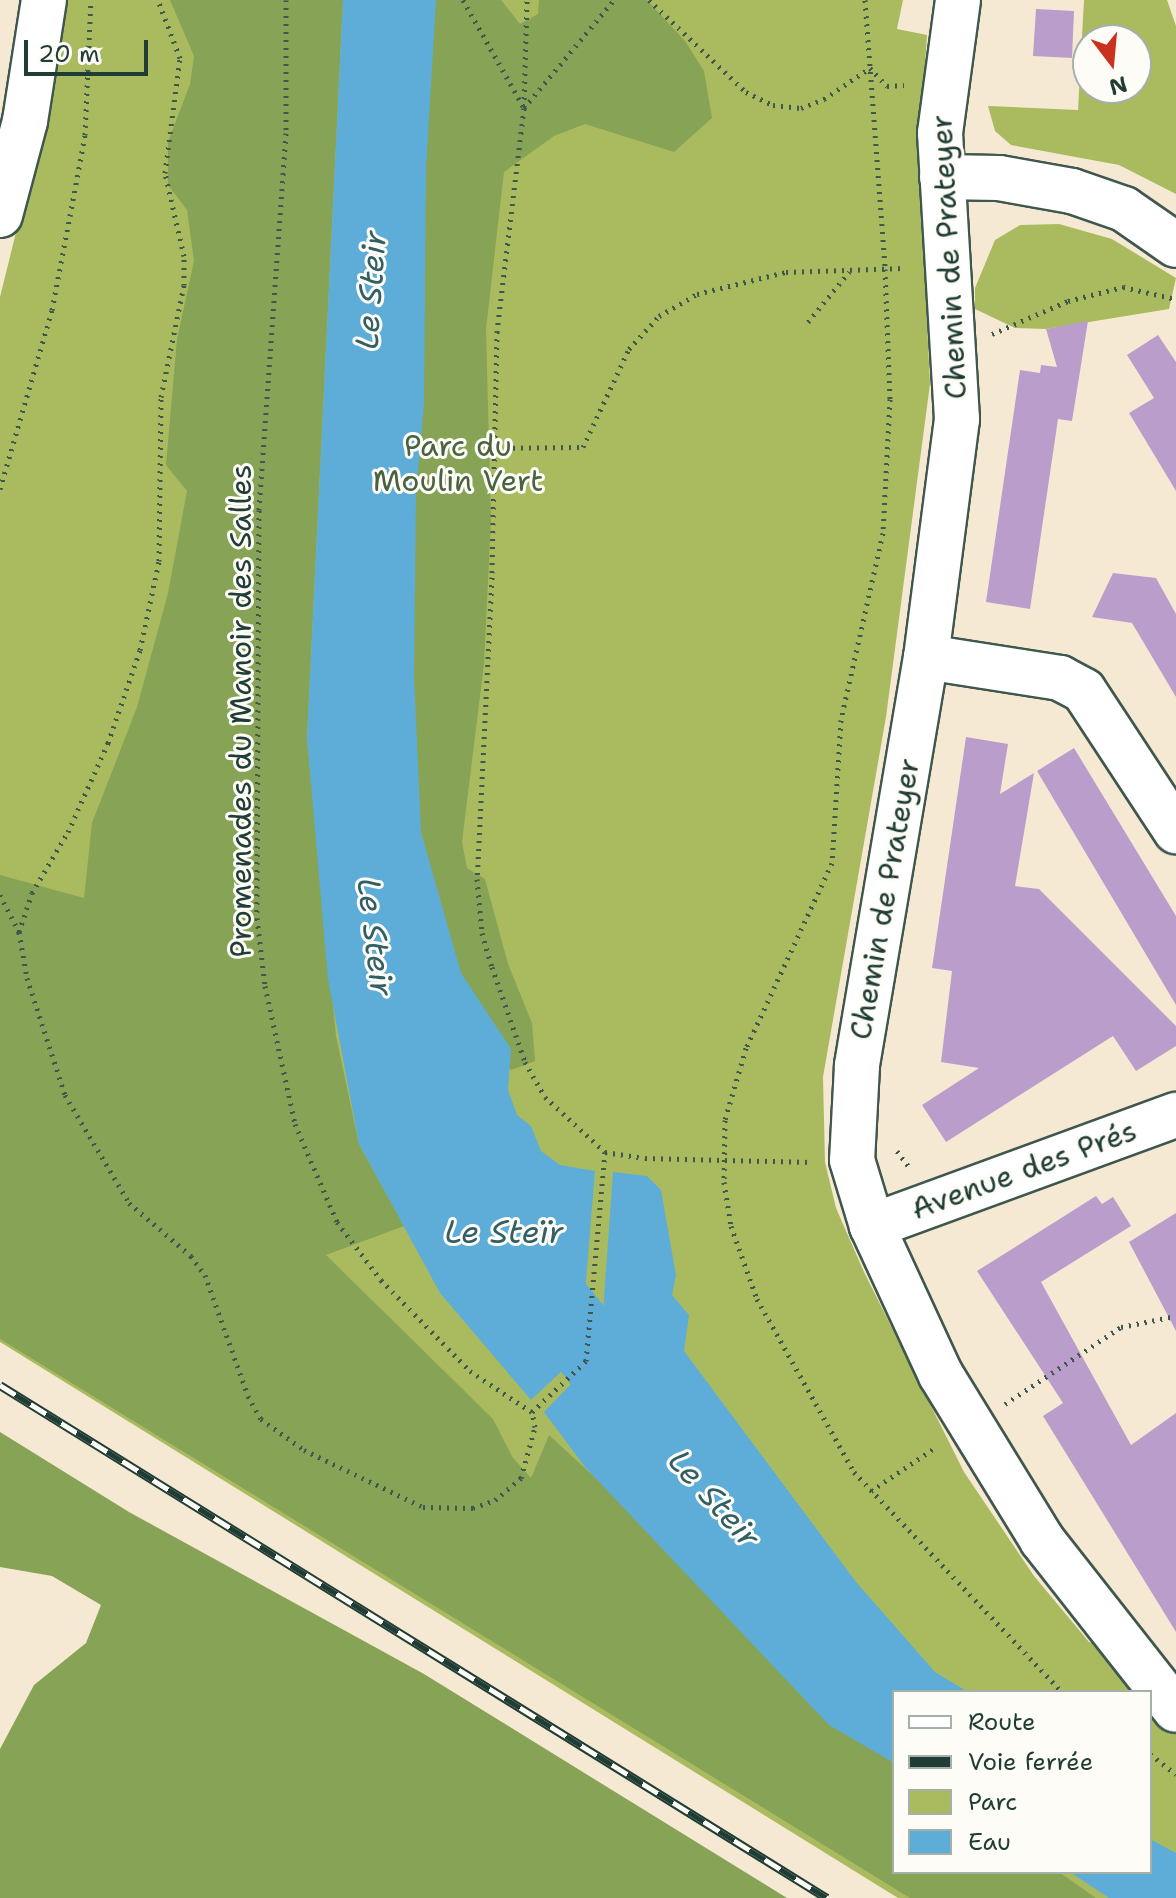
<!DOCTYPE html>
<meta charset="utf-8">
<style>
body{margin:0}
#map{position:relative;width:1176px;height:1898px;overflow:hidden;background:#f6e9d4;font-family:"Shantell Sans",sans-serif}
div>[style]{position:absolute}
.green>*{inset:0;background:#aabb5f}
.forest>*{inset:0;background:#87a356}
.water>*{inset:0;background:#5dadd8}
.river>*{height:74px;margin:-37px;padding:0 37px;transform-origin:37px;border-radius:37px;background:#5dadd8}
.building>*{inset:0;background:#bb9dcb}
.path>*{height:5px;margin-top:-2.5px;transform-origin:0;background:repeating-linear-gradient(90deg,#3f574c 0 2px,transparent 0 8px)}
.roads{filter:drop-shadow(2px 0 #3f574c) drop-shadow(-2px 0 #3f574c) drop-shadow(0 2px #3f574c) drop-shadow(0 -2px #3f574c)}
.minor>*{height:44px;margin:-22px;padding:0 22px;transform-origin:22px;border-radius:22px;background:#fff}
.rail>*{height:9px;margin-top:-4.5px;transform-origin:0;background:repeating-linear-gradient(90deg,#fdfcf7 0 18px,#1f3d34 0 36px);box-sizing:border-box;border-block:2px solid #1f3d34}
span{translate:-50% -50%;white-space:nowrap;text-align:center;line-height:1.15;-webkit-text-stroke:6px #fdfcf7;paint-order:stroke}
.street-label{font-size:30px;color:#1f3d34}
.park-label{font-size:30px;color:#496341}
.water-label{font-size:32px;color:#325f65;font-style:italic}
.legend{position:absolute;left:892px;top:1690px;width:260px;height:184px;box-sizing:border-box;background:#fdfcf7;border:2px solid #a4b0a9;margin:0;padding:10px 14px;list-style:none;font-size:24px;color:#1f3d34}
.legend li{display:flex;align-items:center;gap:16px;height:40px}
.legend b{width:40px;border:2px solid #a4b0a9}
.north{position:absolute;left:1072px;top:24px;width:80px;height:80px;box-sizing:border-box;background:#fdfcf7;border:2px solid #a4b0a9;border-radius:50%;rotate:164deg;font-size:22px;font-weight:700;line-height:32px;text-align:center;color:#1f3d34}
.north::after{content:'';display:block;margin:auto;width:28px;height:36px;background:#c8321e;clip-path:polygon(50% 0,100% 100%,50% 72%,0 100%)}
.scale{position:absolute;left:24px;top:40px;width:124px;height:36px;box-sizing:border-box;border:4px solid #1f3d34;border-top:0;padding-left:10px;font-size:24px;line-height:28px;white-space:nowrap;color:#1f3d34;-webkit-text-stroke:6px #fdfcf7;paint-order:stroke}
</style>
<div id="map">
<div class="green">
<div style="clip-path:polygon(evenodd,60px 0,903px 0,897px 29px,927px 35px,919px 152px,930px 384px,886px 717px,823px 1077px,825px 1162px,836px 1208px,864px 1272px,964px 1472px,1034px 1576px,1089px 1642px,1150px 1658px,1176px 1688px,1176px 1898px,898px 1898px,0 1342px,0 297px,53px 83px,60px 0,894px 1692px,1150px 1692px,1150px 1872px,894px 1872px,894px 1692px)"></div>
<div style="clip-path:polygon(evenodd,1084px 0,1167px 0,1176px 26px,1176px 194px,1119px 165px,1011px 145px,995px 131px,988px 106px,1078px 110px,1084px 0,1136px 40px,1136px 88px,1088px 88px,1088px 40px,1136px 40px)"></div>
<div style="clip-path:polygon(1059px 224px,1112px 239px,1176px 278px,1169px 309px,1046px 329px,1015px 328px,975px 309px,975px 288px,995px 240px,1020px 225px)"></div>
</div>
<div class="forest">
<div style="clip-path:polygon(170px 0,343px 0,307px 738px,336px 1036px,359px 1144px,404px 1226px,326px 1255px,493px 1419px,513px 1458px,531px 1478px,549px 1435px,894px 1753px,894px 1872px,1059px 1872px,1096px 1898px,910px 1898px,0 1339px,0 875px,84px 898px,92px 823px,137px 707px,168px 593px,187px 491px,166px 465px,177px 339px,194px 261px,187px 210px,168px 185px,168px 142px,190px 84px,194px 56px)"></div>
<div style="clip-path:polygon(409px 0,501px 0,520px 24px,538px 14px,539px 0,647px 0,685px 41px,704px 71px,712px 118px,674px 152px,585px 124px,554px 136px,504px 172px,486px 329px,491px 519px,484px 664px,462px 842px,467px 868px,485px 879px,508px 964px,532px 1023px,535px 1061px,511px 1070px,406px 932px,401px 787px)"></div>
<div style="clip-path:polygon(0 1432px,129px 1512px,424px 1674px,787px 1898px,0 1898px,0 1749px,34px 1685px,86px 1643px,101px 1605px,52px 1576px,0 1567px)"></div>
</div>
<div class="water">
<div style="clip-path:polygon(343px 0,436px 0,426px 169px,424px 404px,416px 493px,414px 675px,421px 832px,461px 973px,511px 1049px,508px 1090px,517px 1115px,531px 1126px,541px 1151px,560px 1165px,595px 1171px,580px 1354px,531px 1400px,440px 1293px,359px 1144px,328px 979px,307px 738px)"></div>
<div style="clip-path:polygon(613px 1172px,647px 1176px,661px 1190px,676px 1275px,672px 1295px,689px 1315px,684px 1351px,856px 1582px,935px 1672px,968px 1692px,894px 1692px,894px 1763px,829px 1725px,585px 1467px,544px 1412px,600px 1354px)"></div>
<div style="clip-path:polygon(1150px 1839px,1176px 1853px,1176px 1898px,1109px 1898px,1070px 1872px,1150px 1872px)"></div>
</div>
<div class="river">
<div style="left:520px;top:1259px;width:227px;rotate:52deg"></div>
</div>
<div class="building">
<div style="clip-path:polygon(1036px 9px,1074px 11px,1072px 58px,1033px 56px)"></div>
<div style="clip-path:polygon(1088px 321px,1072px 421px,1058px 419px,1030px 609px,986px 602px,1020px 370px,1040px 373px,1041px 365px,1057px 367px,1046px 329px)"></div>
<div style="clip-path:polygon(1158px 335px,1176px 362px,1176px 491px,1129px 413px,1154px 398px,1127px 355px)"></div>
<div style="clip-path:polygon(1113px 573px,1156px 578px,1176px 614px,1176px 697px,1132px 623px,1092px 617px)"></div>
<div style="clip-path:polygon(966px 737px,1008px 744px,1000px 794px,1034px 773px,1015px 886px,1039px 889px,1176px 1026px,1176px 1046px,1136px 1071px,1113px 1036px,946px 1142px,922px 1105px,979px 1068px,941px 1062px,952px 971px,932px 968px)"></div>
<div style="clip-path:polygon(1074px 748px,1176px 916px,1176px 1005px,1037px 771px)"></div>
<div style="clip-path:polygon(1096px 1196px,1102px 1204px,1113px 1197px,1131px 1226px,1041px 1282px,1131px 1445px,1176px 1413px,1176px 1632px,1043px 1416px,1063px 1403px,977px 1271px)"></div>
<div style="clip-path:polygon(1176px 1213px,1176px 1331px,1129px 1242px)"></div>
</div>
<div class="path">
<div style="left:286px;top:0;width:133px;rotate:90deg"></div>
<div style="left:286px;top:133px;width:378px;rotate:94.1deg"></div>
<div style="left:259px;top:510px;width:408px;rotate:90.3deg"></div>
<div style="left:257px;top:918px;width:68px;rotate:83.3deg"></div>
<div style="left:265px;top:986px;width:141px;rotate:77.7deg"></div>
<div style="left:295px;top:1124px;width:107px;rotate:66.8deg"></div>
<div style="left:337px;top:1222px;width:73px;rotate:52.8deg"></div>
<div style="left:381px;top:1280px;width:127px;rotate:45.6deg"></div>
<div style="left:470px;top:1371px;width:74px;rotate:33.5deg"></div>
<div style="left:532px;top:1412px;width:74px;rotate:-43.4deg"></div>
<div style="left:586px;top:1361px;width:210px;rotate:-84.8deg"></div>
<div style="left:463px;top:0;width:124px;rotate:60.5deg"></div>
<div style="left:524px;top:108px;width:225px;rotate:96.9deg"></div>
<div style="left:497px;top:331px;width:246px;rotate:91.2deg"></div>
<div style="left:492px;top:577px;width:302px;rotate:92.8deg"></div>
<div style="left:477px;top:879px;width:54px;rotate:84.7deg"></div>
<div style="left:482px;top:933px;width:35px;rotate:74deg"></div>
<div style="left:492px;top:967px;width:101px;rotate:70.8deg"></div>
<div style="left:525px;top:1062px;width:40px;rotate:60.3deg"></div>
<div style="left:545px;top:1097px;width:81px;rotate:42.5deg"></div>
<div style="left:605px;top:1152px;width:40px;rotate:8.5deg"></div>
<div style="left:645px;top:1158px;width:166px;rotate:1.4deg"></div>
<div style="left:649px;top:0;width:134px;rotate:43.5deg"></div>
<div style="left:746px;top:92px;width:30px;rotate:26deg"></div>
<div style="left:773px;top:105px;width:28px;rotate:6deg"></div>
<div style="left:801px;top:108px;width:25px;rotate:-21deg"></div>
<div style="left:824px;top:99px;width:55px;rotate:-34deg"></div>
<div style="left:870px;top:68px;width:25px;rotate:47deg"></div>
<div style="left:887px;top:86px;width:17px;rotate:-3deg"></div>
<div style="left:865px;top:0;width:270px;rotate:85.7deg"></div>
<div style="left:885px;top:269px;width:130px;rotate:87.8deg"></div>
<div style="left:890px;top:399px;width:134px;rotate:93deg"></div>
<div style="left:883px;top:533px;width:192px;rotate:102.7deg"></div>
<div style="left:841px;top:720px;width:143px;rotate:93.6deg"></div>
<div style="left:832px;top:863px;width:204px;rotate:114.9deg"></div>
<div style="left:746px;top:1048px;width:75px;rotate:106.3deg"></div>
<div style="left:725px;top:1120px;width:62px;rotate:90.9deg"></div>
<div style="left:724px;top:1182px;width:45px;rotate:81deg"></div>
<div style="left:731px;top:1226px;width:77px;rotate:70.4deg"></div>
<div style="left:757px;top:1299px;width:198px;rotate:60.7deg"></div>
<div style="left:854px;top:1472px;width:303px;rotate:46.6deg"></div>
<div style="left:524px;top:107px;width:107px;rotate:-88.4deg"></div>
<div style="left:524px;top:108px;width:141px;rotate:-50.2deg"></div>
<div style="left:808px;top:322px;width:65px;rotate:-50.6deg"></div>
<div style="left:992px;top:334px;width:83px;rotate:-23.5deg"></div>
<div style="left:1068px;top:301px;width:57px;rotate:-14.3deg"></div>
<div style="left:1123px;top:287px;width:54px;rotate:12.8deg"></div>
<div style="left:497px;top:448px;width:86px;rotate:-0.7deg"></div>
<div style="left:583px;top:447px;width:108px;rotate:-64.9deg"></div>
<div style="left:629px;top:349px;width:45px;rotate:-47.7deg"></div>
<div style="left:659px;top:316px;width:44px;rotate:-30.1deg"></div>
<div style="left:697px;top:294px;width:92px;rotate:-13.9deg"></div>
<div style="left:786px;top:272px;width:119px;rotate:-1.9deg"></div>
<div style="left:0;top:489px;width:186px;rotate:-73.8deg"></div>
<div style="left:52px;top:310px;width:96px;rotate:-79.2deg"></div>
<div style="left:70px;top:216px;width:82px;rotate:-79.5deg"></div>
<div style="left:85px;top:135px;width:135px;rotate:-87.5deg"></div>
<div style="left:0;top:895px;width:42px;rotate:62.8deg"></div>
<div style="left:19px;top:932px;width:47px;rotate:80.1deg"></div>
<div style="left:27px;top:978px;width:123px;rotate:72deg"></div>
<div style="left:65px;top:1095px;width:126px;rotate:59.3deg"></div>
<div style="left:129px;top:1203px;width:82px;rotate:40.5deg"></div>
<div style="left:191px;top:1256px;width:24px;rotate:54deg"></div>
<div style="left:205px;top:1275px;width:128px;rotate:70.4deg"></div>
<div style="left:248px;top:1396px;width:26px;rotate:61deg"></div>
<div style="left:261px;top:1419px;width:53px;rotate:35.8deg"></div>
<div style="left:304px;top:1450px;width:132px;rotate:25.6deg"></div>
<div style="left:423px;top:1507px;width:50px;rotate:1.1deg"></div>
<div style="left:473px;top:1508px;width:23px;rotate:-20deg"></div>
<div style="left:495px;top:1500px;width:34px;rotate:-40deg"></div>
<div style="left:521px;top:1478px;width:53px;rotate:-74.6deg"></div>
<div style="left:535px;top:1427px;width:15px;rotate:-101deg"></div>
<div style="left:19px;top:932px;width:41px;rotate:-71.6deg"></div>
<div style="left:32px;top:893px;width:71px;rotate:-59.5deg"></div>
<div style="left:68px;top:832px;width:98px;rotate:-65.8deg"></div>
<div style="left:108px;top:743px;width:98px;rotate:-71deg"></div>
<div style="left:140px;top:650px;width:91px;rotate:-77.9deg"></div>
<div style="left:159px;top:561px;width:164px;rotate:-89.3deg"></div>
<div style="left:161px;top:397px;width:114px;rotate:-78.4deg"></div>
<div style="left:184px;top:285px;width:29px;rotate:-90deg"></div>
<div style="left:184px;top:256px;width:85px;rotate:-102.9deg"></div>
<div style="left:165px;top:173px;width:116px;rotate:-82.6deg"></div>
<div style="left:180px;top:58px;width:62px;rotate:-110.8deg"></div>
<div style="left:897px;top:1151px;width:21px;rotate:53deg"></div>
<div style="left:1005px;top:1404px;width:139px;rotate:-33.6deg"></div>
<div style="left:1121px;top:1327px;width:56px;rotate:-11.3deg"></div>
<div style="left:871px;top:1491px;width:78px;rotate:-34.1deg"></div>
<div style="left:1150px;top:1754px;width:33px;rotate:38deg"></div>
</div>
<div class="roads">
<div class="minor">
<div style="left:958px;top:0;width:134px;rotate:97.7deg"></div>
<div style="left:940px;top:133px;width:287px;rotate:86.6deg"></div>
<div style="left:957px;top:419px;width:240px;rotate:97.4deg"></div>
<div style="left:926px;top:657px;width:415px;rotate:99.6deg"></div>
<div style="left:857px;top:1066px;width:94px;rotate:93deg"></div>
<div style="left:852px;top:1160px;width:69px;rotate:73.1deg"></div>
<div style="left:872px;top:1226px;width:164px;rotate:65.2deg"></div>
<div style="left:941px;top:1375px;width:193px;rotate:58.5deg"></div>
<div style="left:1042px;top:1540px;width:216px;rotate:51.8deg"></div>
<div style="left:942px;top:177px;width:57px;rotate:1deg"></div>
<div style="left:999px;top:178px;width:74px;rotate:10.1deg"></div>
<div style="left:1072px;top:191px;width:55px;rotate:19.1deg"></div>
<div style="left:1124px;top:209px;width:63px;rotate:34.7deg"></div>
<div style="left:0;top:215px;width:97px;rotate:-75.1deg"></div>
<div style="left:25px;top:121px;width:122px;rotate:-81.1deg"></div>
<div style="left:926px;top:657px;width:136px;rotate:8.9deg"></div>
<div style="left:1060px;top:678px;width:27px;rotate:28deg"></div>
<div style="left:1084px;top:691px;width:168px;rotate:56.7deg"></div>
<div style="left:872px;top:1226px;width:324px;rotate:-20.1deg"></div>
</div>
</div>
<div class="rail">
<div style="left:0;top:1385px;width:973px;rotate:31.81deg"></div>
</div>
<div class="street-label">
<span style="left:949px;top:257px;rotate:-93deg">Chemin de Prateyer</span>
<span style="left:241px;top:711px;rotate:-90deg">Promenades du Manoir des Salles</span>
<span style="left:885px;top:899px;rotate:-80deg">Chemin de Prateyer</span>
<span style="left:1024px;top:1170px;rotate:-20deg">Avenue des Prés</span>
</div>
<div class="park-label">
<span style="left:458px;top:463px">Parc du<br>Moulin Vert</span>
</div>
<div class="water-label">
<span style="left:371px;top:290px;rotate:-86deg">Le Steir</span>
<span style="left:375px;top:937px;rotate:83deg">Le Steir</span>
<span style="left:504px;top:1232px">Le Steïr</span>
<span style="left:714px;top:1499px;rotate:48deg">Le Steir</span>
</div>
<ul class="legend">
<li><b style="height:10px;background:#fff"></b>Route</li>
<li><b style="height:10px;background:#1f3d34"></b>Voie ferrée</li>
<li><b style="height:22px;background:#aabb5f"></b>Parc</li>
<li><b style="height:22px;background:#5dadd8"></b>Eau</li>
</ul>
<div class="north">N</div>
<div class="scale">20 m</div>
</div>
